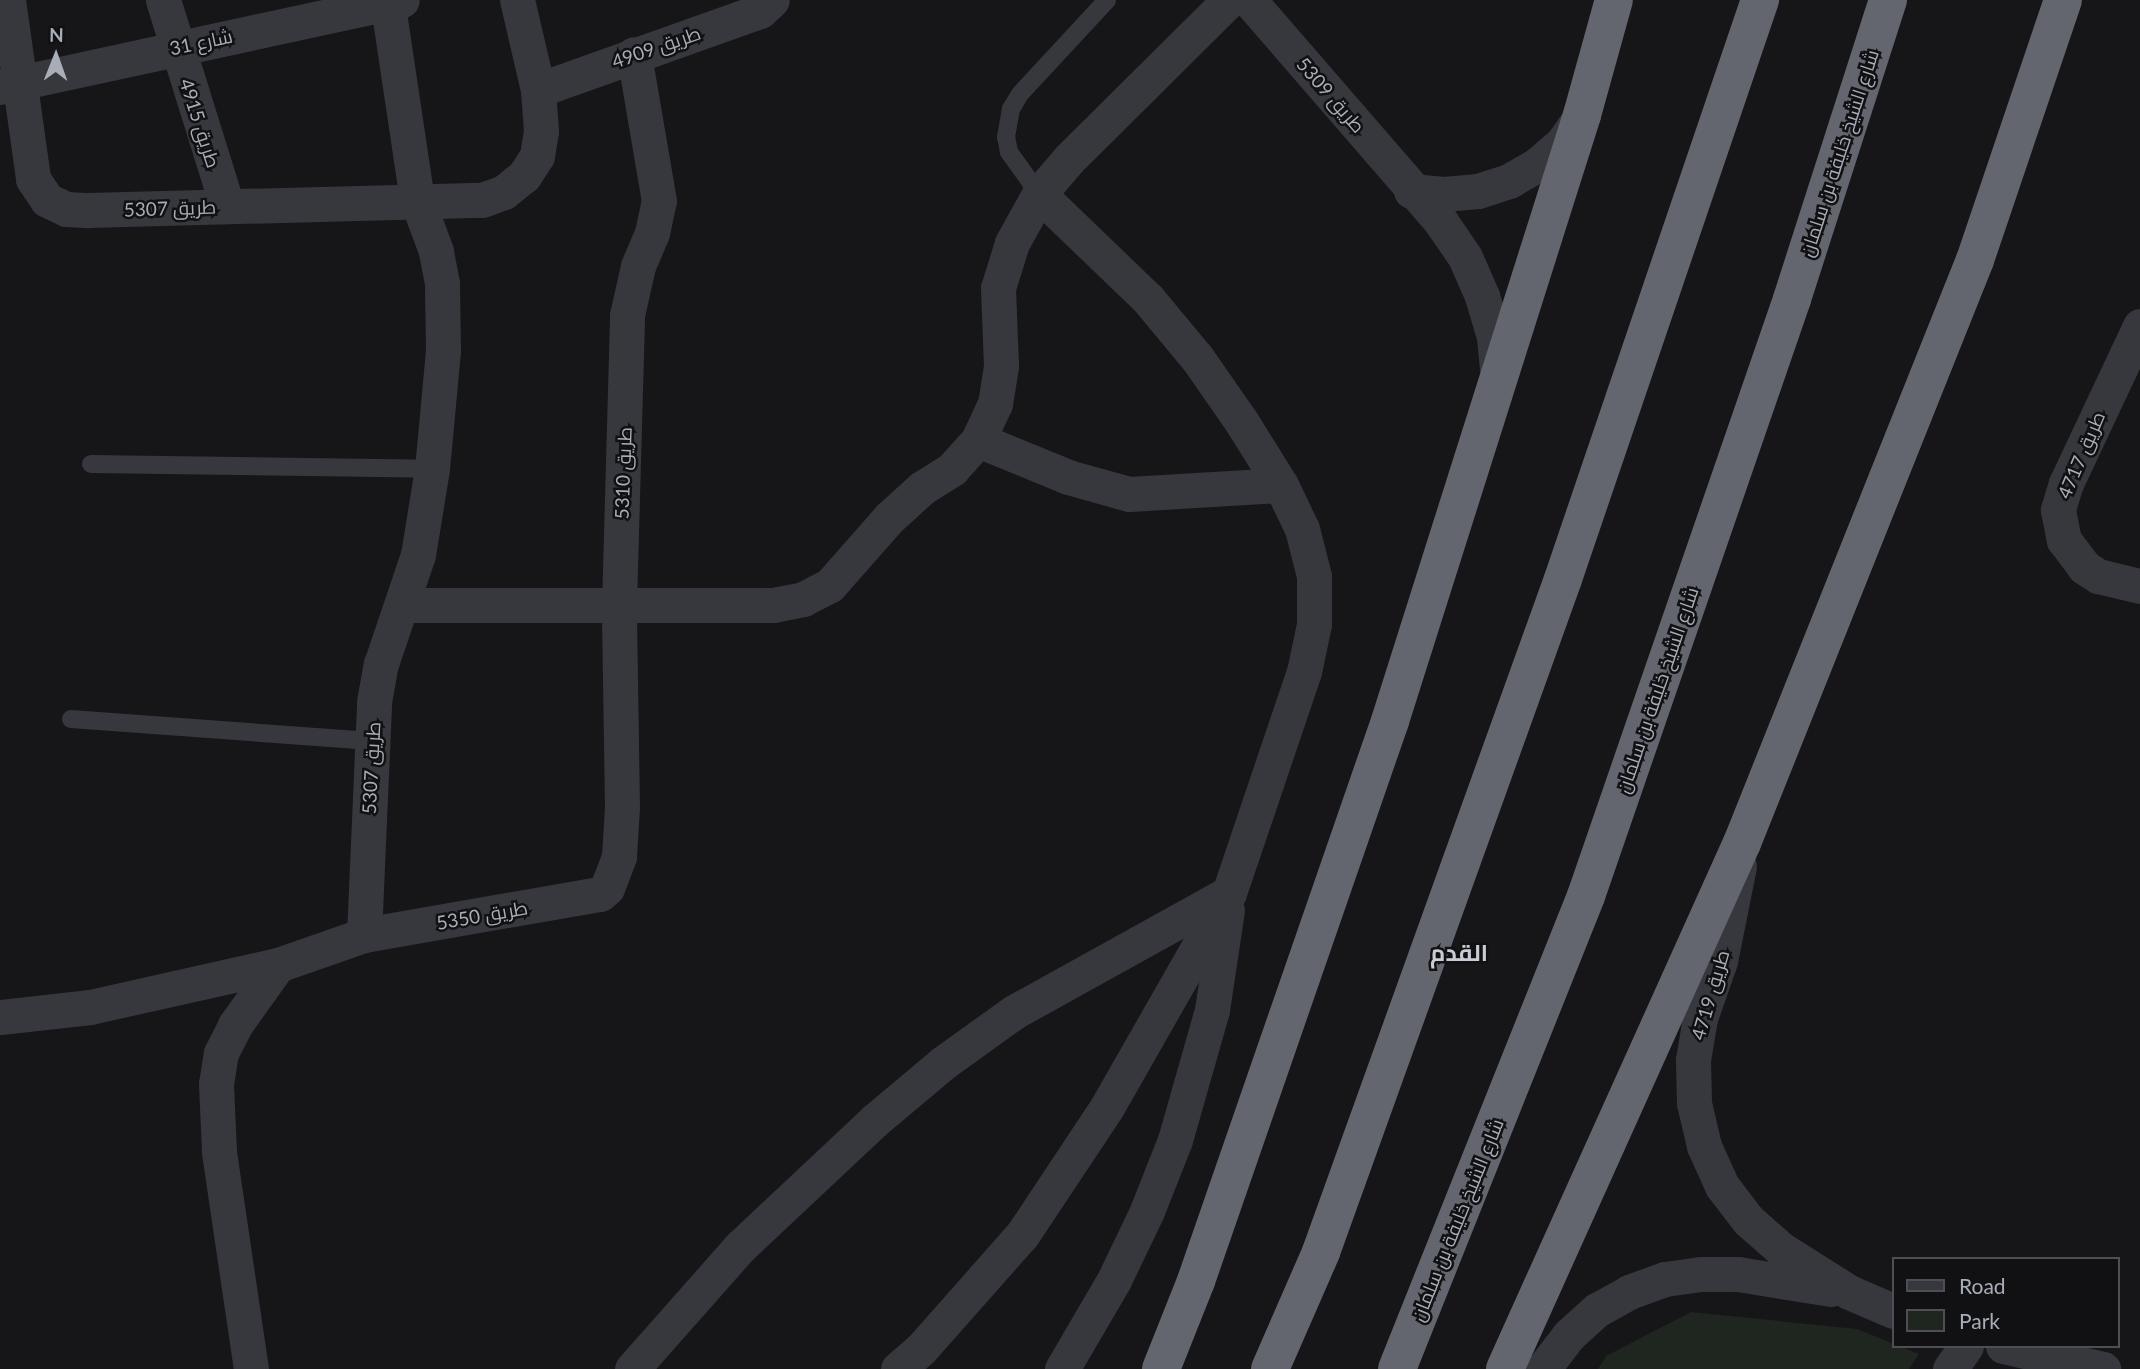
<!DOCTYPE html>
<meta charset="utf-8">
<style>
body{margin:0}
#map{position:relative;width:2140px;height:1369px;overflow:hidden;background:#161618;font-family:Lato,Cairo,sans-serif}
div>[style]{position:absolute}
.green>*{inset:0;background:#1e261f}
.lane>*{height:18px;margin:-9px;padding:0 9px;transform-origin:9px;border-radius:9px;background:#37383d}
.street>*{height:35px;margin:-17.5px;padding:0 17.5px;transform-origin:17.5px;border-radius:17.5px;background:#37383d}
.highway>*{height:38px;margin:-19px;padding:0 19px;transform-origin:19px;border-radius:19px;background:#63666e}
span{translate:-50% -50%;white-space:nowrap;text-align:center;line-height:1.15;-webkit-text-stroke:5px #111113;paint-order:stroke}
.street-label{font-size:19px;color:#a8adb8}
.quarter-label{font-size:23px;color:#c9ccd4;font-weight:700}
.legend{position:absolute;left:1892px;top:1257px;width:228px;height:91px;box-sizing:border-box;background:#111113;border:2px solid #4d4f55;margin:0;padding:9px 12px;list-style:none;font-size:21px;color:#a8adb8}
.legend li{display:flex;align-items:center;gap:14px;height:35px}
.legend b{width:35px;border:2px solid #4d4f55}
.north{position:absolute;left:21px;top:21px;width:70px;height:70px;-webkit-text-stroke:5px #111113;paint-order:stroke;rotate:1deg;font-size:19px;font-weight:700;line-height:28px;text-align:center;color:#a8adb8}
.north::after{content:'';display:block;margin:auto;width:24px;height:32px;background:#a8adb8;clip-path:polygon(50% 0,100% 100%,50% 72%,0 100%)}
</style>
<div id="map">
<div class="green">
<div style="clip-path:polygon(1691px 1312px,1857px 1329px,1919px 1354px,1909px 1369px,1598px 1369px,1606px 1356px)"></div>
</div>
<div class="lane">
<div style="left:1039px;top:194px;width:52px;rotate:-125.5deg"></div>
<div style="left:1009px;top:152px;width:15px;rotate:-101deg"></div>
<div style="left:1006px;top:137px;width:28px;rotate:-80deg"></div>
<div style="left:1011px;top:109px;width:17px;rotate:-59deg"></div>
<div style="left:1020px;top:94px;width:128px;rotate:-47.2deg"></div>
<div style="left:91px;top:464px;width:341px;rotate:0.8deg"></div>
<div style="left:71px;top:719px;width:301px;rotate:4.2deg"></div>
</div>
<div class="street">
<div style="left:8px;top:0;width:181px;rotate:82deg"></div>
<div style="left:33px;top:179px;width:25px;rotate:56deg"></div>
<div style="left:47px;top:200px;width:21px;rotate:25deg"></div>
<div style="left:66px;top:209px;width:22px;rotate:3deg"></div>
<div style="left:88px;top:210px;width:394px;rotate:-1.5deg"></div>
<div style="left:482px;top:200px;width:23px;rotate:-20deg"></div>
<div style="left:504px;top:192px;width:26px;rotate:-39deg"></div>
<div style="left:524px;top:176px;width:24px;rotate:-57deg"></div>
<div style="left:537px;top:156px;width:25px;rotate:-81deg"></div>
<div style="left:541px;top:131px;width:41px;rotate:-94.2deg"></div>
<div style="left:538px;top:90px;width:92px;rotate:-103.1deg"></div>
<div style="left:163px;top:0;width:216px;rotate:72.7deg"></div>
<div style="left:1249px;top:0;width:294px;rotate:49.1deg"></div>
<div style="left:1441px;top:222px;width:42px;rotate:55.6deg"></div>
<div style="left:1465px;top:257px;width:43px;rotate:66.4deg"></div>
<div style="left:1482px;top:296px;width:43px;rotate:73.7deg"></div>
<div style="left:1494px;top:337px;width:42px;rotate:84.6deg"></div>
<div style="left:0;top:87px;width:411px;rotate:-12.2deg"></div>
<div style="left:538px;top:90px;width:236px;rotate:-19.6deg"></div>
<div style="left:760px;top:11px;width:16px;rotate:-43deg"></div>
<div style="left:1411px;top:191px;width:33px;rotate:5deg"></div>
<div style="left:1444px;top:194px;width:34px;rotate:-5deg"></div>
<div style="left:1478px;top:191px;width:33px;rotate:-18deg"></div>
<div style="left:1509px;top:181px;width:34px;rotate:-30deg"></div>
<div style="left:1538px;top:164px;width:33px;rotate:-41deg"></div>
<div style="left:1563px;top:142px;width:29px;rotate:-55deg"></div>
<div style="left:2140px;top:326px;width:174px;rotate:115.2deg"></div>
<div style="left:2066px;top:483px;width:28px;rotate:107deg"></div>
<div style="left:2058px;top:510px;width:31px;rotate:79deg"></div>
<div style="left:2064px;top:540px;width:34px;rotate:53deg"></div>
<div style="left:2084px;top:567px;width:17px;rotate:33deg"></div>
<div style="left:2098px;top:576px;width:43px;rotate:13.4deg"></div>
<div style="left:978px;top:440px;width:97px;rotate:22.3deg"></div>
<div style="left:1068px;top:477px;width:63px;rotate:15.6deg"></div>
<div style="left:1129px;top:494px;width:152px;rotate:-3.4deg"></div>
<div style="left:402px;top:605px;width:371px"></div>
<div style="left:773px;top:605px;width:31px;rotate:-11deg"></div>
<div style="left:803px;top:599px;width:30px;rotate:-27deg"></div>
<div style="left:830px;top:585px;width:89px;rotate:-48.6deg"></div>
<div style="left:889px;top:518px;width:45px;rotate:-42.3deg"></div>
<div style="left:922px;top:488px;width:36px;rotate:-32deg"></div>
<div style="left:952px;top:469px;width:39px;rotate:-48deg"></div>
<div style="left:978px;top:440px;width:40px;rotate:-65deg"></div>
<div style="left:995px;top:404px;width:38px;rotate:-81deg"></div>
<div style="left:1001px;top:366px;width:78px;rotate:-92.2deg"></div>
<div style="left:998px;top:288px;width:47px;rotate:-72.7deg"></div>
<div style="left:1012px;top:243px;width:56px;rotate:-61.1deg"></div>
<div style="left:1039px;top:194px;width:46px;rotate:-49.4deg"></div>
<div style="left:1069px;top:159px;width:226px;rotate:-44.8deg"></div>
<div style="left:1739px;top:866px;width:97px;rotate:101.3deg"></div>
<div style="left:1720px;top:961px;width:60px;rotate:109.3deg"></div>
<div style="left:1700px;top:1018px;width:43px;rotate:99.5deg"></div>
<div style="left:1693px;top:1060px;width:43px;rotate:88.7deg"></div>
<div style="left:1694px;top:1103px;width:44px;rotate:76.9deg"></div>
<div style="left:1704px;top:1146px;width:44px;rotate:65.8deg"></div>
<div style="left:1722px;top:1186px;width:43px;rotate:52.6deg"></div>
<div style="left:1748px;top:1220px;width:44px;rotate:41.3deg"></div>
<div style="left:1781px;top:1249px;width:80px;rotate:32.3deg"></div>
<div style="left:1849px;top:1292px;width:48px;rotate:23.4deg"></div>
<div style="left:364px;top:935px;width:233px;rotate:-87.5deg"></div>
<div style="left:374px;top:702px;width:39px;rotate:-80deg"></div>
<div style="left:381px;top:664px;width:115px;rotate:-71.3deg"></div>
<div style="left:418px;top:555px;width:87px;rotate:-80.8deg"></div>
<div style="left:432px;top:469px;width:120px;rotate:-84.7deg"></div>
<div style="left:443px;top:350px;width:67px;rotate:-90.9deg"></div>
<div style="left:442px;top:283px;width:33px;rotate:-101deg"></div>
<div style="left:436px;top:251px;width:54px;rotate:-110.4deg"></div>
<div style="left:417px;top:200px;width:202px;rotate:-98.5deg"></div>
<div style="left:0;top:1017px;width:91px;rotate:-6.3deg"></div>
<div style="left:90px;top:1007px;width:193px;rotate:-12.6deg"></div>
<div style="left:278px;top:965px;width:91px;rotate:-19.2deg"></div>
<div style="left:364px;top:935px;width:240px;rotate:-9.9deg"></div>
<div style="left:600px;top:894px;width:9px;rotate:-41deg"></div>
<div style="left:607px;top:888px;width:34px;rotate:-69deg"></div>
<div style="left:619px;top:856px;width:49px;rotate:-86.5deg"></div>
<div style="left:622px;top:807px;width:202px;rotate:-90.9deg"></div>
<div style="left:619px;top:605px;width:290px;rotate:-88.4deg"></div>
<div style="left:627px;top:315px;width:50px;rotate:-77.3deg"></div>
<div style="left:638px;top:266px;width:36px;rotate:-67deg"></div>
<div style="left:652px;top:233px;width:33px;rotate:-78deg"></div>
<div style="left:659px;top:201px;width:149px;rotate:-99.7deg"></div>
<div style="left:2003px;top:1346px;width:103px;rotate:13deg"></div>
<div style="left:251px;top:1369px;width:220px;rotate:-98.4deg"></div>
<div style="left:219px;top:1151px;width:67px;rotate:-92.6deg"></div>
<div style="left:216px;top:1084px;width:31px;rotate:-81deg"></div>
<div style="left:221px;top:1053px;width:31px;rotate:-63deg"></div>
<div style="left:235px;top:1025px;width:74px;rotate:-54.4deg"></div>
<div style="left:632px;top:1369px;width:164px;rotate:-48.5deg"></div>
<div style="left:741px;top:1246px;width:183px;rotate:-43.2deg"></div>
<div style="left:874px;top:1121px;width:90px;rotate:-40deg"></div>
<div style="left:943px;top:1063px;width:87px;rotate:-35.7deg"></div>
<div style="left:1014px;top:1012px;width:246px;rotate:-29deg"></div>
<div style="left:898px;top:1369px;width:30px;rotate:-41deg"></div>
<div style="left:921px;top:1349px;width:152px;rotate:-48.5deg"></div>
<div style="left:1022px;top:1235px;width:154px;rotate:-56.4deg"></div>
<div style="left:1107px;top:1107px;width:246px;rotate:-60.3deg"></div>
<div style="left:1229px;top:893px;width:233px;rotate:-71.3deg"></div>
<div style="left:1304px;top:672px;width:49px;rotate:-78.2deg"></div>
<div style="left:1314px;top:624px;width:48px;rotate:-90deg"></div>
<div style="left:1314px;top:576px;width:49px;rotate:-104.3deg"></div>
<div style="left:1302px;top:529px;width:49px;rotate:-115.5deg"></div>
<div style="left:1281px;top:485px;width:75px;rotate:-122deg"></div>
<div style="left:1241px;top:421px;width:77px;rotate:-124.9deg"></div>
<div style="left:1197px;top:358px;width:77px;rotate:-129.7deg"></div>
<div style="left:1148px;top:299px;width:151px;rotate:-136.1deg"></div>
<div style="left:1062px;top:1369px;width:103px;rotate:-59.7deg"></div>
<div style="left:1114px;top:1280px;width:76px;rotate:-64.4deg"></div>
<div style="left:1147px;top:1211px;width:76px;rotate:-68.5deg"></div>
<div style="left:1175px;top:1140px;width:135px;rotate:-74.1deg"></div>
<div style="left:1212px;top:1010px;width:101px;rotate:-81.5deg"></div>
<div style="left:1543px;top:1369px;width:43px;rotate:-52.6deg"></div>
<div style="left:1569px;top:1335px;width:38px;rotate:-42deg"></div>
<div style="left:1597px;top:1310px;width:37px;rotate:-29deg"></div>
<div style="left:1629px;top:1292px;width:38px;rotate:-20deg"></div>
<div style="left:1665px;top:1279px;width:36px;rotate:-8deg"></div>
<div style="left:1701px;top:1274px;width:37px"></div>
<div style="left:1738px;top:1274px;width:94px;rotate:9.2deg"></div>
<div style="left:1950px;top:1369px;width:28px;rotate:-55deg"></div>
</div>
<div class="highway">
<div style="left:1161px;top:1369px;width:95px;rotate:-68.3deg"></div>
<div style="left:1196px;top:1281px;width:593px;rotate:-70.89deg"></div>
<div style="left:1390px;top:721px;width:636px;rotate:-72.42deg"></div>
<div style="left:1582px;top:115px;width:119px;rotate:-74.5deg"></div>
<div style="left:1270px;top:1369px;width:128px;rotate:-66.4deg"></div>
<div style="left:1321px;top:1252px;width:715px;rotate:-70.22deg"></div>
<div style="left:1563px;top:579px;width:612px;rotate:-71.21deg"></div>
<div style="left:1397px;top:1369px;width:509px;rotate:-68.22deg"></div>
<div style="left:1586px;top:896px;width:632px;rotate:-70.96deg"></div>
<div style="left:1792px;top:299px;width:314px;rotate:-72.2deg"></div>
<div style="left:1505px;top:1369px;width:577px;rotate:-65.75deg"></div>
<div style="left:1742px;top:843px;width:628px;rotate:-68.22deg"></div>
<div style="left:1975px;top:260px;width:274px;rotate:-71.3deg"></div>
</div>
<div class="street-label">
<span style="left:201px;top:42px;rotate:-12deg">شارع 31</span>
<span style="left:656px;top:47px;rotate:-19deg">طريق 4909</span>
<span style="left:1331px;top:95px;rotate:49deg">طريق 5309</span>
<span style="left:200px;top:123px;rotate:72deg">طريق 4915</span>
<span style="left:1839px;top:153px;rotate:-72deg">شارع الشيخ خليفة بن سلمان</span>
<span style="left:170px;top:208px;rotate:-2deg">طريق 5307</span>
<span style="left:2081px;top:455px;rotate:-67deg">طريق 4717</span>
<span style="left:623px;top:473px;rotate:-88deg">طريق 5310</span>
<span style="left:1657px;top:690px;rotate:-71deg">شارع الشيخ خليفة بن سلمان</span>
<span style="left:371px;top:768px;rotate:-87deg">طريق 5307</span>
<span style="left:482px;top:915px;rotate:-10deg">طريق 5350</span>
<span style="left:1710px;top:995px;rotate:-74deg">طريق 4719</span>
<span style="left:1457px;top:1220px;rotate:-68deg">شارع الشيخ خليفة بن سلمان</span>
</div>
<div class="quarter-label">
<span style="left:1459px;top:952px">القدم</span>
</div>
<ul class="legend">
<li><b style="height:9px;background:#37383d"></b>Road</li>
<li><b style="height:19px;background:#1e261f"></b>Park</li>
</ul>
<div class="north">N</div>
</div>
